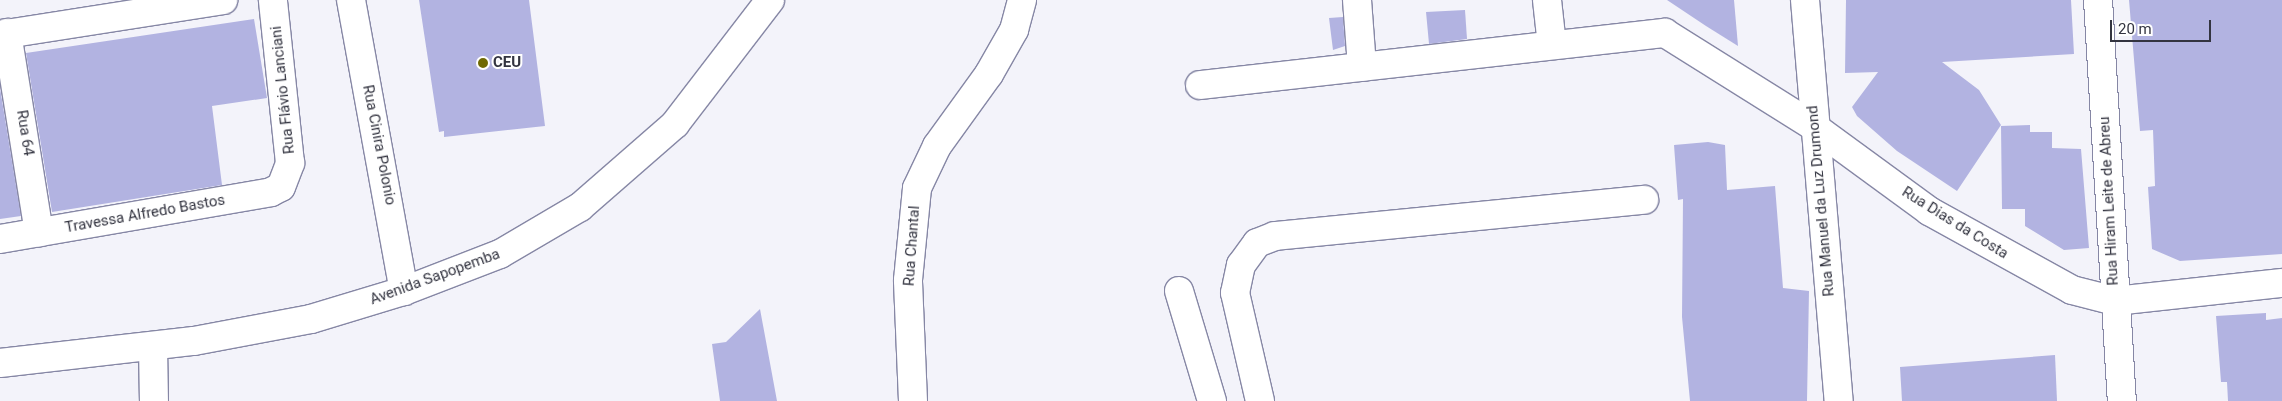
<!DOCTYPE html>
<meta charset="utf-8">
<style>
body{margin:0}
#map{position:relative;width:2282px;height:401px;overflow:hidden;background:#f3f3fa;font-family:Roboto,sans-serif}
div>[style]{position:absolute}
.building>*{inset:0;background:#b2b3e1}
.roads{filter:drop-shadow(1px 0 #8687a5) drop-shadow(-1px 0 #8687a5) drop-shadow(0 1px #8687a5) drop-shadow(0 -1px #8687a5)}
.street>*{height:28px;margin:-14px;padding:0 14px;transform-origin:14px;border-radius:14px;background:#fff}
.secondary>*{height:28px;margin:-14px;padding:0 14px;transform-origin:14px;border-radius:14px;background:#fff}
.dots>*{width:14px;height:14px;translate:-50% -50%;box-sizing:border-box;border:2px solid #fff;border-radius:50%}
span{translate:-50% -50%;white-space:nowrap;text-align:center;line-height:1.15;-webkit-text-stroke:4px #fff;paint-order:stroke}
.poi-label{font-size:15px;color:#333440;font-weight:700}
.left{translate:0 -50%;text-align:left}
.street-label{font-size:15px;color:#333440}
.scale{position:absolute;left:2110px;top:20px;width:101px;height:22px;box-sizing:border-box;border:2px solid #333440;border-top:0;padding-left:6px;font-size:15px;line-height:18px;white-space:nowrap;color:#333440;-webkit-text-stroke:4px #fff;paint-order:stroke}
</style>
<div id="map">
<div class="building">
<div style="clip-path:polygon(419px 0,529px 0,545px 126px,444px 137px,444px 131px,439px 132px)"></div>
<div style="clip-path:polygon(1667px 0,1734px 0,1738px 46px,1706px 26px)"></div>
<div style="clip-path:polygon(1846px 0,2071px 0,2074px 54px,1942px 62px,1979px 90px,2001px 125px,1957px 191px,1897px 151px,1857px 116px,1852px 107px,1878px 72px,1845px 73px)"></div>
<div style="clip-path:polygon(2129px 0,2282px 0,2282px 254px,2180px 261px,2152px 249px,2148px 187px,2155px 186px,2153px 130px,2140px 131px)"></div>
<div style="clip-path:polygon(1465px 10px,1467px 39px,1429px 44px,1426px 12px)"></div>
<div style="clip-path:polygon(1343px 17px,1345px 46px,1333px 50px,1329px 18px)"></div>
<div style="clip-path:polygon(254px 19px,267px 98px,212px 106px,222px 185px,52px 212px,26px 53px)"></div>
<div style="clip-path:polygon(0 88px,21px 216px,0 219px)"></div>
<div style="clip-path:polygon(2030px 125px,2030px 132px,2052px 132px,2052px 148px,2081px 149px,2089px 248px,2064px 250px,2025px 226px,2025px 209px,2002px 209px,2001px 126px)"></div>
<div style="clip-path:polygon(1708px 142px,1725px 145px,1727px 190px,1775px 186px,1783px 288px,1809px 291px,1807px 401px,1690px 401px,1682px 317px,1683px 199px,1678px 200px,1674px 145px)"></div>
<div style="clip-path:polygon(760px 309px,777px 401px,720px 401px,712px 344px,726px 342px)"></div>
<div style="clip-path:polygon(2266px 313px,2266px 320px,2282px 318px,2282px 401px,2228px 401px,2227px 382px,2221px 382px,2216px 316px)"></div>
<div style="clip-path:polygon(2055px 355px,2057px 401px,1902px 401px,1900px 367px)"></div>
</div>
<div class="roads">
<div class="street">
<div style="left:351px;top:0;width:296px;rotate:79.7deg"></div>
<div style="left:1357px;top:0;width:67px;rotate:85.7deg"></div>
<div style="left:1547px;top:0;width:45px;rotate:83.7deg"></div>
<div style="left:1805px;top:0;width:402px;rotate:85.2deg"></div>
<div style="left:2098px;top:0;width:402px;rotate:86.6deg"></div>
<div style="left:7px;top:33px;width:202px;rotate:80.9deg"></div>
<div style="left:0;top:35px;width:226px;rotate:-8.9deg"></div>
<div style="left:1200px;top:85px;width:468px;rotate:-6.4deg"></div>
<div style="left:1665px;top:33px;width:175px;rotate:32.1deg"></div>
<div style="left:1813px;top:126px;width:144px;rotate:36.2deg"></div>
<div style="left:1929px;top:211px;width:163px;rotate:28.9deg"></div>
<div style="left:2072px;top:290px;width:44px;rotate:14.3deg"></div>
<div style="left:2115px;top:301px;width:168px;rotate:-6.2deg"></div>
<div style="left:0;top:239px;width:275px;rotate:-9.8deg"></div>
<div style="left:271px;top:192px;width:11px;rotate:-27deg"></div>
<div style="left:281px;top:187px;width:26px;rotate:-69deg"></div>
<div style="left:290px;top:163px;width:164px;rotate:-96deg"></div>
<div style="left:1179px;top:291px;width:115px;rotate:73.3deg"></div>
<div style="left:153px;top:346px;width:55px;rotate:89deg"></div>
<div style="left:913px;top:401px;width:121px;rotate:-92.4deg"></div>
<div style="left:908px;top:280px;width:92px;rotate:-84.4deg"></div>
<div style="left:917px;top:188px;width:47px;rotate:-64.5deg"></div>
<div style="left:937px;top:146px;width:89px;rotate:-54.2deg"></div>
<div style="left:989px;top:74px;width:51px;rotate:-60.4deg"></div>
<div style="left:1014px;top:30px;width:31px;rotate:-75deg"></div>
<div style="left:1260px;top:401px;width:111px;rotate:-103deg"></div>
<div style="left:1235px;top:293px;width:29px;rotate:-78deg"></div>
<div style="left:1241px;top:265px;width:27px;rotate:-54deg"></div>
<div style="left:1257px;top:243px;width:19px;rotate:-21deg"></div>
<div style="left:1275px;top:236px;width:371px;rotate:-5.6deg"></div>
</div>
<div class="secondary">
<div style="left:0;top:363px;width:195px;rotate:-6.5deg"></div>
<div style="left:194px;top:341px;width:119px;rotate:-10.6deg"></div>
<div style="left:311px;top:319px;width:97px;rotate:-16.8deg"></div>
<div style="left:404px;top:291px;width:103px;rotate:-21.1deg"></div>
<div style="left:500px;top:254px;width:93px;rotate:-30.4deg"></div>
<div style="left:580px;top:207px;width:126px;rotate:-41.1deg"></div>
<div style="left:675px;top:124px;width:156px;rotate:-52.5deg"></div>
</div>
</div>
<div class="dots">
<div style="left:483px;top:63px;background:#6f6903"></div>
</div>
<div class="poi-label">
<span class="left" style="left:493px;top:63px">CEU</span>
</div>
<div class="street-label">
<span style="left:283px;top:90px;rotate:-96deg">Rua Flávio Lanciani</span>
<span style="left:25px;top:133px;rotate:81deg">Rua 64</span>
<span style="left:379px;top:145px;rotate:79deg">Rua Cinira Polonio</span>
<span style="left:1821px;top:201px;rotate:-95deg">Rua Manuel da Luz Drumond</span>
<span style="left:2109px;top:201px;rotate:-93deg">Rua Hiram Leite de Abreu</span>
<span style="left:145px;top:214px;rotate:-10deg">Travessa Alfredo Bastos</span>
<span style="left:1955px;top:223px;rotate:32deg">Rua Dias da Costa</span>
<span style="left:912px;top:246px;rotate:-86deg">Rua Chantal</span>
<span style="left:435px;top:277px;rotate:-20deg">Avenida Sapopemba</span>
</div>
<div class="scale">20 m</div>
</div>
